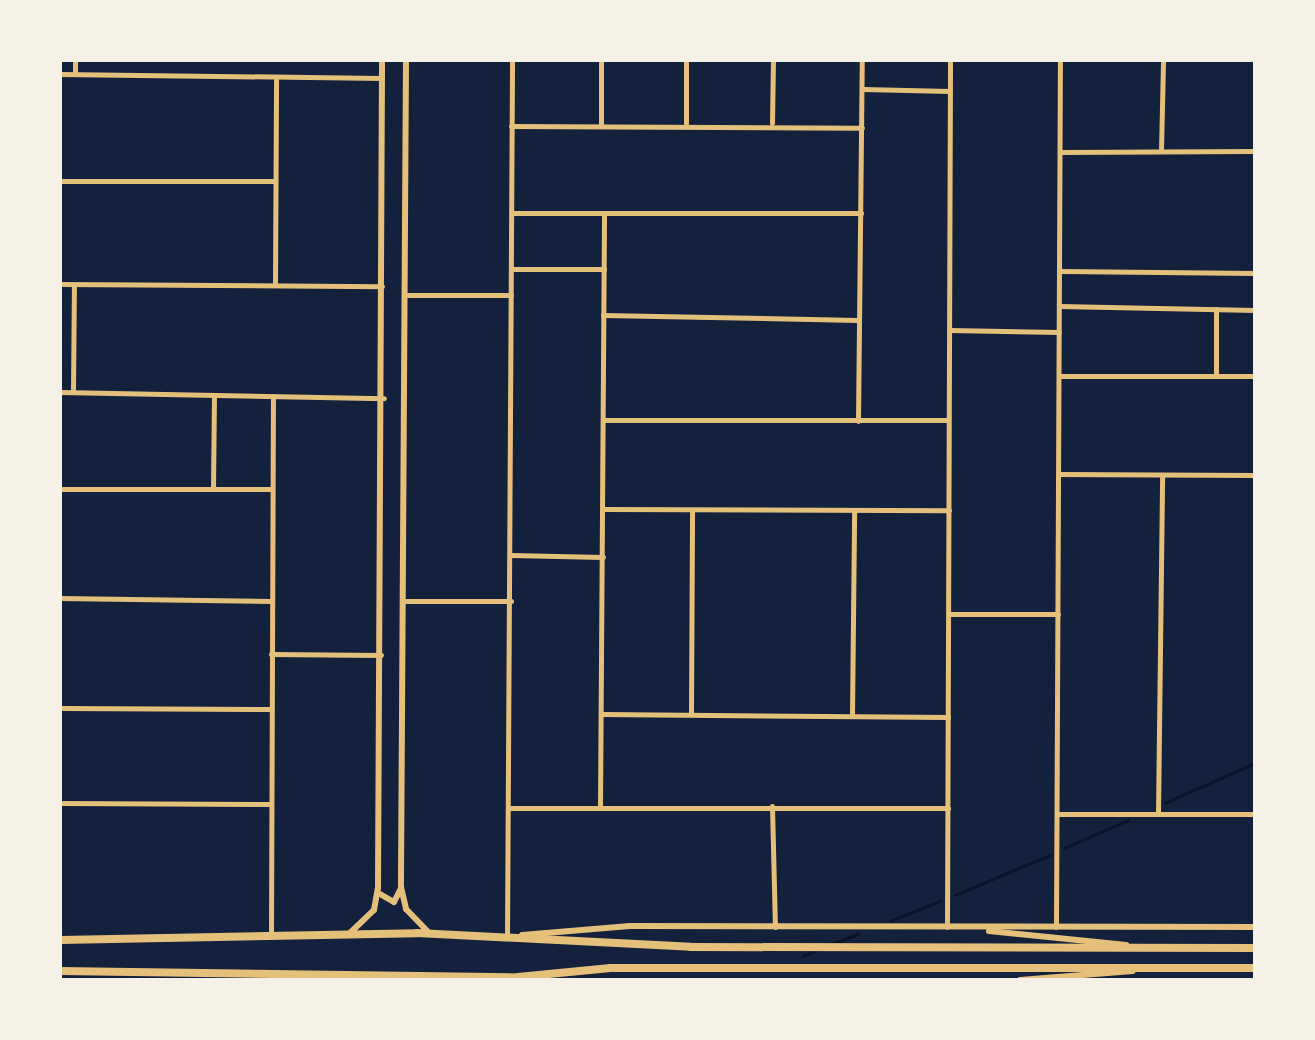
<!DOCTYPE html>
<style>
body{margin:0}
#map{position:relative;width:1315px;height:1040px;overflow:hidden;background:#14213d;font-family:"Playfair Display",serif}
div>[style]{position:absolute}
.stream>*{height:2.5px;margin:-1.25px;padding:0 1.25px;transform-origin:1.25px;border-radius:1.25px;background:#0b132b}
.minor>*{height:5px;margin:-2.5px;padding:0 2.5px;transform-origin:2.5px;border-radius:2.5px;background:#e5c07b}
.tertiary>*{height:6px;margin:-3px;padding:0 3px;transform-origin:3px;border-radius:3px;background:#e5c07b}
.primary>*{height:8px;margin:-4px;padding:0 4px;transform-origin:4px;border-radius:4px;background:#e5c07b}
span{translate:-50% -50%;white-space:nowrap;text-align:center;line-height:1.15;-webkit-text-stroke:10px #f6f1e7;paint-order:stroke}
.frame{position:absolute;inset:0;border:62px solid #f6f1e7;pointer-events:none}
</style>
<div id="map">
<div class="stream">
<div style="left:1165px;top:803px;width:98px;rotate:-24deg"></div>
<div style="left:1064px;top:848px;width:70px;rotate:-23.6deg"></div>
<div style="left:955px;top:895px;width:103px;rotate:-22.8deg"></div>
<div style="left:890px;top:921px;width:54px;rotate:-21.8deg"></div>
<div style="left:834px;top:943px;width:26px;rotate:-21deg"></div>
<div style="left:803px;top:956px;width:13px;rotate:-23deg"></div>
</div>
<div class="minor">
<div style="left:686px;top:60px;width:63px;rotate:90deg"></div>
<div style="left:60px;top:74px;width:322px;rotate:0.7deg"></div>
<div style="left:75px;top:74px;width:14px;rotate:-90deg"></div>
<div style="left:863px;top:89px;width:87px;rotate:1.3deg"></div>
<div style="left:772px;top:123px;width:63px;rotate:-89.1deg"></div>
<div style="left:511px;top:126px;width:351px;rotate:0.3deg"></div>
<div style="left:601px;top:126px;width:66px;rotate:-90deg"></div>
<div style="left:1161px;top:151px;width:91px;rotate:-88.7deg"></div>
<div style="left:1061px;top:152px;width:194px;rotate:-0.3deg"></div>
<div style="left:60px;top:181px;width:213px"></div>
<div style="left:512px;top:213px;width:349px"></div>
<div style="left:512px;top:269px;width:92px"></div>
<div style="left:1060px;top:271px;width:195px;rotate:0.6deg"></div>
<div style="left:275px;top:283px;width:204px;rotate:-89.7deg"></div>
<div style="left:60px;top:284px;width:322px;rotate:0.4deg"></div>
<div style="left:405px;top:295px;width:106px"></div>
<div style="left:1060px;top:306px;width:195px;rotate:1.2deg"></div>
<div style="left:1216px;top:309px;width:67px;rotate:90deg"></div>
<div style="left:603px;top:315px;width:255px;rotate:1.1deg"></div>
<div style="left:949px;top:330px;width:110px;rotate:1deg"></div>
<div style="left:1060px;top:376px;width:195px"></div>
<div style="left:60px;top:392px;width:324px;rotate:1.1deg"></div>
<div style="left:73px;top:392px;width:107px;rotate:-89.5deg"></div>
<div style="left:603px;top:420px;width:345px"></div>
<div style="left:858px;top:421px;width:361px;rotate:-89.4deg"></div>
<div style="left:1059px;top:474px;width:196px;rotate:0.3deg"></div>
<div style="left:60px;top:489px;width:212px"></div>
<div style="left:213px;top:489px;width:92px;rotate:-89.4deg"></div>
<div style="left:604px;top:509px;width:345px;rotate:0.2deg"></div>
<div style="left:511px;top:555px;width:92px;rotate:1.2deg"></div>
<div style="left:60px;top:598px;width:211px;rotate:0.8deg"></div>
<div style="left:404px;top:601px;width:107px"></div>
<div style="left:949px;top:614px;width:109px"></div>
<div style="left:271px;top:654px;width:110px;rotate:0.5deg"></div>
<div style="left:60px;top:708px;width:211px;rotate:0.3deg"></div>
<div style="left:602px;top:714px;width:346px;rotate:0.5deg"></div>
<div style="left:691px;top:714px;width:204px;rotate:-89.7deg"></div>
<div style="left:852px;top:716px;width:205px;rotate:-89.4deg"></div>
<div style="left:60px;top:803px;width:209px;rotate:0.3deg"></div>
<div style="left:772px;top:806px;width:121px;rotate:88.6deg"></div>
<div style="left:600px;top:807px;width:593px;rotate:-89.61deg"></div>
<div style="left:511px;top:808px;width:437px"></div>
<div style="left:1058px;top:814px;width:197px"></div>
<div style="left:1158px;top:814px;width:339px;rotate:-89.3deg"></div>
<div style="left:947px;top:927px;width:867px;rotate:-89.8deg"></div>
<div style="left:1056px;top:927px;width:867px;rotate:-89.74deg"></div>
<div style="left:271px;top:934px;width:538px;rotate:-89.79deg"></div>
<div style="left:507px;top:937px;width:877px;rotate:-89.67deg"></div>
</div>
<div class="tertiary">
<div style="left:406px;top:60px;width:827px;rotate:90.35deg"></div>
<div style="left:401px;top:887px;width:23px;rotate:77deg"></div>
<div style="left:406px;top:909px;width:32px;rotate:46deg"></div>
<div style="left:380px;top:894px;width:16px;rotate:30deg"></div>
<div style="left:394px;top:902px;width:13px;rotate:-63deg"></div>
<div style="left:989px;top:931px;width:138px;rotate:5.8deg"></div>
<div style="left:350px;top:933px;width:33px;rotate:-44deg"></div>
<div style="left:374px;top:910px;width:22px;rotate:-80deg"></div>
<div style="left:378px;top:888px;width:828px;rotate:-89.72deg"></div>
<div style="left:522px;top:935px;width:108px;rotate:-4.8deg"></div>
<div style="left:630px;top:926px;width:625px;rotate:0.09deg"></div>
<div style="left:534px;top:978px;width:15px;rotate:8deg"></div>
<div style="left:1020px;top:980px;width:113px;rotate:-4.6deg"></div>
</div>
<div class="primary">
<div style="left:60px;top:940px;width:357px;rotate:-1.1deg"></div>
<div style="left:417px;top:933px;width:274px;rotate:2.9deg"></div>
<div style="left:691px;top:947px;width:564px;rotate:0.1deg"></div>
<div style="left:60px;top:971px;width:458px;rotate:0.8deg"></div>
<div style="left:518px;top:977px;width:93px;rotate:-5.5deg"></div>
<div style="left:611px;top:968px;width:644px"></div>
</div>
<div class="frame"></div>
</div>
